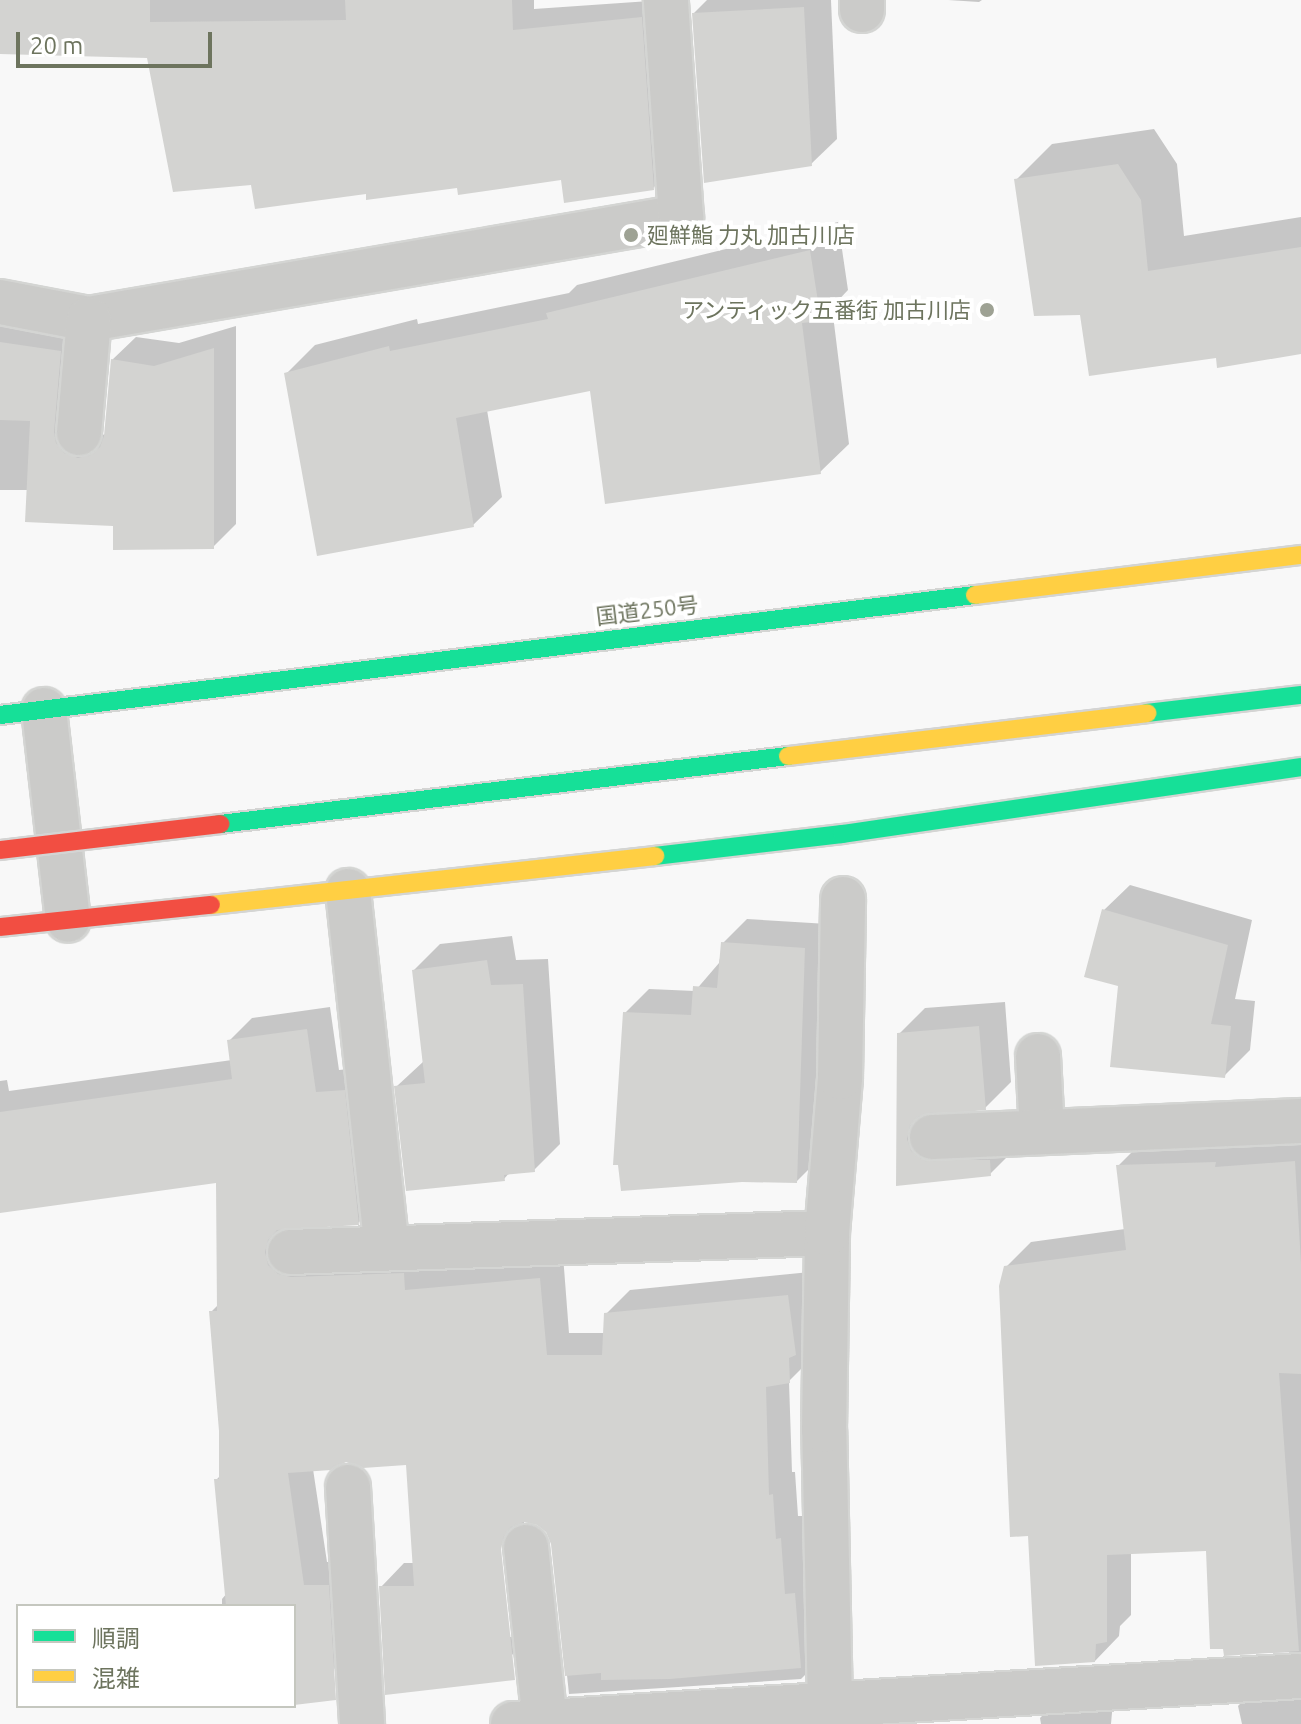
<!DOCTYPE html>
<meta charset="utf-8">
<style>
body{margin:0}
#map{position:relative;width:1301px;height:1724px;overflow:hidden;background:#f8f8f8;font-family:Ubuntu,"Noto Sans JP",sans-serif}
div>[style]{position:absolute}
.shadow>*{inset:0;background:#0003}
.building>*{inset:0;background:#d3d3d1}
.roads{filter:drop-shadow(2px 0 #d4d5d3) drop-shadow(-2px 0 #d4d5d3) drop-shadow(0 2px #d4d5d3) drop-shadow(0 -2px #d4d5d3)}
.street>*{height:44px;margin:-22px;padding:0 22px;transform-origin:22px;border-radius:22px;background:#cbcbc9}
.fast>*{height:18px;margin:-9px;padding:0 9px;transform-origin:9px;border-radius:9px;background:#16e098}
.slow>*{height:18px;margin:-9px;padding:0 9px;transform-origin:9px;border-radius:9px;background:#ffcf43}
.jam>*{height:18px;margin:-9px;padding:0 9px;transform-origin:9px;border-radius:9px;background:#f24e42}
.bridges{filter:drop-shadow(2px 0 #d4d4d3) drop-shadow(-2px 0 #d4d4d3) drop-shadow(0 2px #d4d4d3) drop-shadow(0 -2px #d4d4d3)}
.fast-bridge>*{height:18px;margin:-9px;padding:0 9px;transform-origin:9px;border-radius:9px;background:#16e098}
.slow-bridge>*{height:18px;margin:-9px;padding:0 9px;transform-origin:9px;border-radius:9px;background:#ffcf43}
.jam-bridge>*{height:18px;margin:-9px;padding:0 9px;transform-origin:9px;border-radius:9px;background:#f24e42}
.dots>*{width:22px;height:22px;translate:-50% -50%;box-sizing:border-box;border:4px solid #fff;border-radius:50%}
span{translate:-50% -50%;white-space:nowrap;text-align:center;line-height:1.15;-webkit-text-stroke:8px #fff;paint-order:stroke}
.poi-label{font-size:22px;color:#6d745e}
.left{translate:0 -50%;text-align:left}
.right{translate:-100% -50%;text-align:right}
.street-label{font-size:22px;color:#6d745e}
.legend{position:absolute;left:16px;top:1604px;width:280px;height:104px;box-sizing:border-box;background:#fff;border:2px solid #c5c7bf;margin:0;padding:10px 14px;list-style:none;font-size:24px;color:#6d745e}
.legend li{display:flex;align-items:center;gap:16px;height:40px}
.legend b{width:40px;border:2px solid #c5c7bf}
.scale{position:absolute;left:16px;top:32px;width:196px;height:36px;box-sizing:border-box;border:4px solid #6d745e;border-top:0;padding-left:10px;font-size:24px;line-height:28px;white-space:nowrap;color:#6d745e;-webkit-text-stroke:6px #fff;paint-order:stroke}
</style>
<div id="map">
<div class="shadow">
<div style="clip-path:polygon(0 0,534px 0,534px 9px,664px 0,675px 166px,653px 188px,563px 177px,367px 191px,252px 183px,149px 56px,0 51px)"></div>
<div style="clip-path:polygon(707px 0,831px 0,837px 139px,811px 164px,694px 13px)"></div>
<div style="clip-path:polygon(948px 0,982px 0,979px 2px)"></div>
<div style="clip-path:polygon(1154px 129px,1177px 164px,1184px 236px,1301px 217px,1301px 352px,1217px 356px,1082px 313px,1016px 180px,1052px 144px)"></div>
<div style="clip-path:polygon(838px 222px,848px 290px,832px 307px,849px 444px,820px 472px,592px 389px,487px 410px,502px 497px,473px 525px,287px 373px,315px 345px,417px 319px,418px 324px,569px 293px,577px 285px)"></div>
<div style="clip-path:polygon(0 313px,69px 315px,88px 430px,102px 435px,106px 434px,112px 360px,136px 337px,179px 343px,236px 326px,236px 524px,213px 547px,115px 524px,29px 490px,0 490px)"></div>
<div style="clip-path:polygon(1130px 885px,1252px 920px,1235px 999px,1255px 1001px,1250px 1050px,1224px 1076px,1121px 985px,1104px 910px)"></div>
<div style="clip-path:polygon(747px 919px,828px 924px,821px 1157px,797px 1181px,625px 1013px,649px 989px,695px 991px,719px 963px,723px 943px)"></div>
<div style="clip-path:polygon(512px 936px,516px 960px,548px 959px,560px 1144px,534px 1170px,510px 1172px,504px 1179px,397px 1086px,424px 1061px,414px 970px,440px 944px)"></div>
<div style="clip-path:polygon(1005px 1002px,1011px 1082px,985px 1108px,932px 1112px,937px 1125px,1016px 1148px,990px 1174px,898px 1183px,899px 1034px,925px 1008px)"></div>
<div style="clip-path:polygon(evenodd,330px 1007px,339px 1070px,367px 1067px,382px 1199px,358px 1223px,288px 1228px,291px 1241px,563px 1255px,569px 1333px,605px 1333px,606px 1314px,630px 1290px,810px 1272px,812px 1358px,789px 1381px,792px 1472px,795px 1472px,798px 1516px,804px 1516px,824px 1656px,801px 1679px,569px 1694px,553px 1544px,547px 1530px,538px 1523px,524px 1520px,524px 1524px,535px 1631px,512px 1655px,381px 1587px,404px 1563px,414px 1563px,408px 1463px,347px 1460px,313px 1469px,327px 1562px,351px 1563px,337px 1666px,314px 1690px,294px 1691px,294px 1606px,222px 1606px,222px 1599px,227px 1593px,216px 1480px,221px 1475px,221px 1431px,211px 1312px,219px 1304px,218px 1181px,0 1211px,0 1081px,7px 1080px,9px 1091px,232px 1060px,229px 1041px,252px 1018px,330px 1007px,498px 1539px,502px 1539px,513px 1637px,509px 1637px,498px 1539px)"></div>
<div style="clip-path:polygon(1301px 1139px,1301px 1652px,1226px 1654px,1208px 1549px,1131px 1552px,1131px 1615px,1120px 1626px,1119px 1636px,1094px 1662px,1030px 1534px,1006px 1267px,1031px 1242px,1125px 1229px,1118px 1166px,1143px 1141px)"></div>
<div style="clip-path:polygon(1301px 1677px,1301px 1724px,1242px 1724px,1238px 1706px,1262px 1681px)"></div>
<div style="clip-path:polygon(1114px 1690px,1111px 1724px,1041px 1724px,1040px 1718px,1065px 1693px)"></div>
</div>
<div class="building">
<div style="clip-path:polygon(0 0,150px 0,150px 22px,346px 20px,345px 0,512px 0,513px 30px,642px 17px,654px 190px,564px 203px,561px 180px,458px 195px,457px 188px,366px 200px,366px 194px,255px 209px,251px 185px,173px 192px,147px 58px,0 54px)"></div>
<div style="clip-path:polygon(804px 7px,812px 166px,704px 183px,692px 13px)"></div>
<div style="clip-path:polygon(1118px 164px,1141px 200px,1148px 271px,1301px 247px,1301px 354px,1217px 368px,1216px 358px,1089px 376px,1080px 315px,1034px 316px,1014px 179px)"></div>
<div style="clip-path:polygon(810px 250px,821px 321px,802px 323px,821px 474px,605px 504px,590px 391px,456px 418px,474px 527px,317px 556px,284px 373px,389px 346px,390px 351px,548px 319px,546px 313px)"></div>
<div style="clip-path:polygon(0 342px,61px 351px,54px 432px,56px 443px,64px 453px,78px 458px,90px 455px,100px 447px,104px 436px,111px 359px,154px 366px,214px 348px,214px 549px,113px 550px,113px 526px,25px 522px,30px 421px,0 420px)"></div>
<div style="clip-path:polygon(1102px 909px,1228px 945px,1211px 1024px,1231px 1026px,1225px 1078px,1110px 1067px,1118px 986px,1084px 977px)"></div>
<div style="clip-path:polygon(721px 942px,805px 948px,797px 1183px,742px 1182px,621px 1191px,618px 1165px,613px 1165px,623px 1012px,691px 1015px,693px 986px,717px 988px)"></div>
<div style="clip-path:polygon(487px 960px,491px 985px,523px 984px,535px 1172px,504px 1175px,505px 1181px,406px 1191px,394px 1086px,425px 1083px,412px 970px)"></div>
<div style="clip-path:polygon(979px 1026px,986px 1110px,919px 1116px,910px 1126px,907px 1139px,911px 1151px,921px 1159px,990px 1160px,991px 1176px,896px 1186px,897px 1033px)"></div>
<div style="clip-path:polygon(307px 1029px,316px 1092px,345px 1090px,359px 1225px,277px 1230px,268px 1240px,265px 1252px,268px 1265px,278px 1274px,291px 1277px,404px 1273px,405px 1290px,540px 1278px,547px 1355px,602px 1355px,604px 1313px,788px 1295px,796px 1355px,789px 1358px,790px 1383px,766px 1387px,769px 1495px,773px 1494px,776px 1539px,781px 1538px,785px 1594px,795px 1593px,801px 1668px,670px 1679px,601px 1680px,601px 1673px,565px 1676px,551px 1544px,546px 1532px,537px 1525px,524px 1522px,511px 1527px,504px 1536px,501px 1549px,515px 1680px,385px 1695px,379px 1586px,414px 1586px,406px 1465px,363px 1468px,346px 1462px,331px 1470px,288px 1473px,304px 1585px,329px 1585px,336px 1700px,294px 1705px,294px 1606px,226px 1606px,214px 1479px,219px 1479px,219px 1431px,209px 1311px,217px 1311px,216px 1183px,0 1213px,0 1112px,232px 1079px,227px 1040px)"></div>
<div style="clip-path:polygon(1295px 1161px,1301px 1264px,1301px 1374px,1279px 1373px,1299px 1651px,1224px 1656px,1223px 1649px,1210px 1649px,1206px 1551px,1107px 1555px,1107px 1642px,1096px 1644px,1095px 1662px,1035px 1666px,1028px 1536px,1010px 1537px,999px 1286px,1004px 1266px,1126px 1250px,1116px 1165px,1216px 1162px,1215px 1167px)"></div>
</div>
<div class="roads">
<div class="street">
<div style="left:862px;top:0;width:10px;rotate:90deg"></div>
<div style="left:0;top:302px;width:91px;rotate:10.8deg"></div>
<div style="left:89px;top:319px;width:601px;rotate:-9.78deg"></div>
<div style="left:681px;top:217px;width:218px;rotate:-94deg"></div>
<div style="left:79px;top:433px;width:114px;rotate:-85deg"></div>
<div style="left:44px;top:710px;width:211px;rotate:83.5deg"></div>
<div style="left:348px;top:891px;width:359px;rotate:83.8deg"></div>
<div style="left:1038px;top:1056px;width:76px;rotate:87deg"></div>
<div style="left:932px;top:1137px;width:369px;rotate:-2.5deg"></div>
<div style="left:290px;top:1252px;width:537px;rotate:-2.03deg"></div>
<div style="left:348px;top:1487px;width:237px;rotate:86.6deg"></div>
<div style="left:526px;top:1547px;width:175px;rotate:83.8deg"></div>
<div style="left:830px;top:1706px;width:276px;rotate:-91.2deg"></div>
<div style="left:824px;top:1430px;width:197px;rotate:-89.1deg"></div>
<div style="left:827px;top:1233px;width:157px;rotate:-85.2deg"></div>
<div style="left:840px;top:1077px;width:178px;rotate:-89deg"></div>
<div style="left:513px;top:1724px;width:789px;rotate:-3.49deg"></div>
</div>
<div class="fast">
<div style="left:0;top:715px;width:982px;rotate:-7.02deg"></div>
<div style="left:655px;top:856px;width:188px;rotate:-6.7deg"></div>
<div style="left:842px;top:834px;width:464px;rotate:-8.3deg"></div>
</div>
<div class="slow">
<div style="left:975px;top:595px;width:328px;rotate:-7deg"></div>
<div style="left:211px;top:905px;width:447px;rotate:-6.3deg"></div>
</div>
<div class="jam">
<div style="left:0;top:927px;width:212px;rotate:-6deg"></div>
</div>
</div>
<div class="bridges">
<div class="fast-bridge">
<div style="left:1147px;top:713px;width:155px;rotate:-6.7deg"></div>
<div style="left:220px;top:824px;width:572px;rotate:-6.83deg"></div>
</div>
<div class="slow-bridge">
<div style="left:788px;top:756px;width:362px;rotate:-6.8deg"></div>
</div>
<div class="jam-bridge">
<div style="left:0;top:850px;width:222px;rotate:-6.7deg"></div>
</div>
</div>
<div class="dots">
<div style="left:631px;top:235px;background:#9ea294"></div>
<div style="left:987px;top:310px;background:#9ea294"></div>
</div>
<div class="poi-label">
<span class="left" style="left:647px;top:235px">廻鮮鮨 力丸 加古川店</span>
<span class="right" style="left:971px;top:310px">アンティック五番街 加古川店</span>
</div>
<div class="street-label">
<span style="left:647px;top:610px;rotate:-7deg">国道250号</span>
</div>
<ul class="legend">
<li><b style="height:10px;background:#16e098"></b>順調</li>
<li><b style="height:10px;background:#ffcf43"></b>混雑</li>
</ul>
<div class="scale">20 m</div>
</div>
